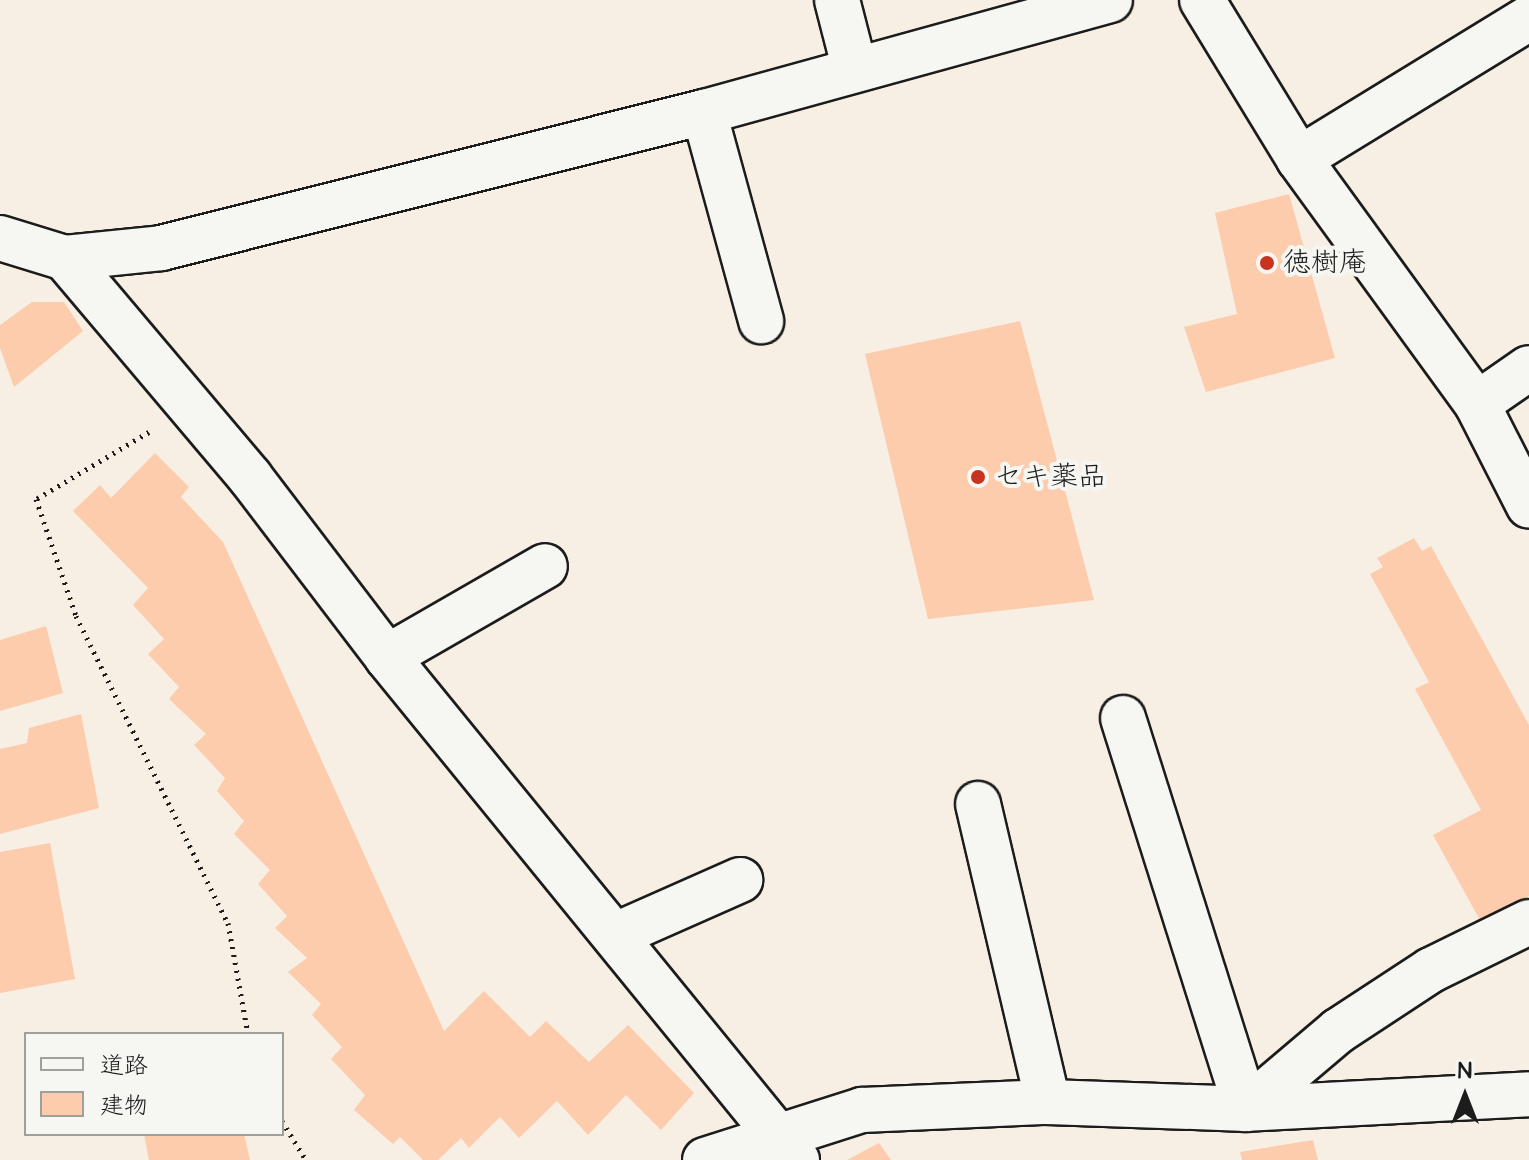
<!DOCTYPE html>
<meta charset="utf-8">
<style>
body{margin:0}
#map{position:relative;width:1529px;height:1160px;overflow:hidden;background:#f7eee4;font-family:"Architects Daughter","Klee One",sans-serif}
div>[style]{position:absolute}
.building>*{inset:0;background:#fdccac}
.path>*{height:5px;margin-top:-2.5px;transform-origin:0;background:repeating-linear-gradient(90deg,#1c1c1c 0 2px,transparent 0 8px)}
.roads{filter:drop-shadow(2px 0 #1c1c1c) drop-shadow(-2px 0 #1c1c1c) drop-shadow(0 2px #1c1c1c) drop-shadow(0 -2px #1c1c1c)}
.minor>*{height:44px;margin:-22px;padding:0 22px;transform-origin:22px;border-radius:22px;background:#f6f6f2}
.dots>*{width:22px;height:22px;translate:-50% -50%;box-sizing:border-box;border:4px solid #f6f6f2;border-radius:50%}
span{translate:-50% -50%;white-space:nowrap;text-align:center;line-height:1.15;-webkit-text-stroke:8px #f6f6f2;paint-order:stroke}
.poi-label{font-size:28px;color:#1c1c1c}
.left{translate:0 -50%;text-align:left}
.legend{position:absolute;left:24px;top:1032px;width:260px;height:104px;box-sizing:border-box;background:#f6f6f2;border:2px solid #9f9f9c;margin:0;padding:10px 14px;list-style:none;font-size:24px;color:#1c1c1c}
.legend li{display:flex;align-items:center;gap:16px;height:40px}
.legend b{width:40px;border:2px solid #9f9f9c}
.north{position:absolute;left:1425px;top:1056px;width:80px;height:80px;-webkit-text-stroke:6px #f6f6f2;paint-order:stroke;rotate:0deg;font-size:22px;font-weight:700;line-height:32px;text-align:center;color:#1c1c1c}
.north::after{content:'';display:block;margin:auto;width:28px;height:36px;background:#1c1c1c;clip-path:polygon(50% 0,100% 100%,50% 72%,0 100%)}
</style>
<div id="map">
<div class="building">
<div style="clip-path:polygon(1289px 194px,1335px 358px,1206px 392px,1184px 327px,1237px 314px,1215px 213px)"></div>
<div style="clip-path:polygon(32px 302px,64px 302px,83px 331px,14px 387px,0 348px,0 325px)"></div>
<div style="clip-path:polygon(1020px 321px,1094px 600px,928px 619px,865px 354px)"></div>
<div style="clip-path:polygon(155px 453px,189px 487px,181px 497px,223px 542px,444px 1031px,484px 991px,530px 1037px,546px 1021px,589px 1062px,628px 1025px,694px 1093px,661px 1130px,626px 1095px,588px 1135px,557px 1101px,519px 1138px,500px 1117px,469px 1148px,461px 1138px,438px 1160px,423px 1160px,400px 1137px,393px 1144px,354px 1110px,365px 1095px,331px 1059px,342px 1047px,312px 1015px,321px 1004px,288px 972px,307px 958px,275px 928px,287px 916px,258px 884px,270px 870px,234px 834px,244px 821px,217px 791px,225px 778px,194px 745px,206px 734px,169px 699px,179px 687px,148px 654px,164px 639px,133px 605px,148px 588px,73px 511px,100px 485px,111px 498px)"></div>
<div style="clip-path:polygon(1414px 538px,1422px 551px,1431px 546px,1529px 725px,1529px 896px,1481px 922px,1433px 835px,1481px 810px,1415px 689px,1429px 682px,1370px 574px,1383px 567px,1377px 558px)"></div>
<div style="clip-path:polygon(46px 626px,63px 693px,0 711px,0 640px)"></div>
<div style="clip-path:polygon(81px 714px,99px 808px,0 834px,0 749px,27px 743px,29px 728px)"></div>
<div style="clip-path:polygon(50px 843px,75px 979px,0 993px,0 852px)"></div>
<div style="clip-path:polygon(144px 1134px,244px 1134px,250px 1160px,149px 1160px)"></div>
<div style="clip-path:polygon(1313px 1140px,1318px 1160px,1242px 1160px,1240px 1152px)"></div>
<div style="clip-path:polygon(879px 1143px,891px 1160px,847px 1160px)"></div>
</div>
<div class="path">
<div style="left:149px;top:432px;width:131px;rotate:149.3deg"></div>
<div style="left:36px;top:499px;width:124px;rotate:71.1deg"></div>
<div style="left:76px;top:616px;width:343px;rotate:63.7deg"></div>
<div style="left:228px;top:923px;width:113px;rotate:79.8deg"></div>
<div style="left:282px;top:1121px;width:46px;rotate:58.4deg"></div>
</div>
<div class="roads">
<div class="minor">
<div style="left:837px;top:0;width:72px;rotate:75.6deg"></div>
<div style="left:1202px;top:0;width:186px;rotate:58.6deg"></div>
<div style="left:1299px;top:159px;width:303px;rotate:54deg"></div>
<div style="left:1477px;top:404px;width:114px;rotate:63deg"></div>
<div style="left:704px;top:112px;width:217px;rotate:74.7deg"></div>
<div style="left:1299px;top:159px;width:270px;rotate:-31.5deg"></div>
<div style="left:0;top:238px;width:68px;rotate:17.1deg"></div>
<div style="left:65px;top:258px;width:97px;rotate:-5.9deg"></div>
<div style="left:161px;top:248px;width:560px;rotate:-14.06deg"></div>
<div style="left:704px;top:112px;width:421px;rotate:-15.4deg"></div>
<div style="left:65px;top:258px;width:287px;rotate:49.8deg"></div>
<div style="left:250px;top:477px;width:226px;rotate:52.7deg"></div>
<div style="left:387px;top:657px;width:649px;rotate:50.82deg"></div>
<div style="left:1477px;top:404px;width:63px;rotate:-34.7deg"></div>
<div style="left:387px;top:657px;width:182px;rotate:-29.9deg"></div>
<div style="left:1123px;top:718px;width:410px;rotate:72.5deg"></div>
<div style="left:1246px;top:1109px;width:121px;rotate:-40.3deg"></div>
<div style="left:1338px;top:1031px;width:111px;rotate:-33.3deg"></div>
<div style="left:1431px;top:970px;width:109px;rotate:-26.1deg"></div>
<div style="left:978px;top:804px;width:306px;rotate:76.8deg"></div>
<div style="left:616px;top:935px;width:136px;rotate:-23.9deg"></div>
<div style="left:705px;top:1160px;width:165px;rotate:-17.7deg"></div>
<div style="left:862px;top:1110px;width:186px;rotate:-2.5deg"></div>
<div style="left:1048px;top:1102px;width:198px;rotate:2deg"></div>
<div style="left:1246px;top:1109px;width:283px;rotate:-3deg"></div>
</div>
</div>
<div class="dots">
<div style="left:1267px;top:263px;background:#c8321e"></div>
<div style="left:978px;top:477px;background:#c8321e"></div>
</div>
<div class="poi-label">
<span class="left" style="left:1283px;top:263px">徳樹庵</span>
<span class="left" style="left:994px;top:477px">セキ薬品</span>
</div>
<ul class="legend">
<li><b style="height:10px;background:#f6f6f2"></b>道路</li>
<li><b style="height:22px;background:#fdccac"></b>建物</li>
</ul>
<div class="north">N</div>
</div>
